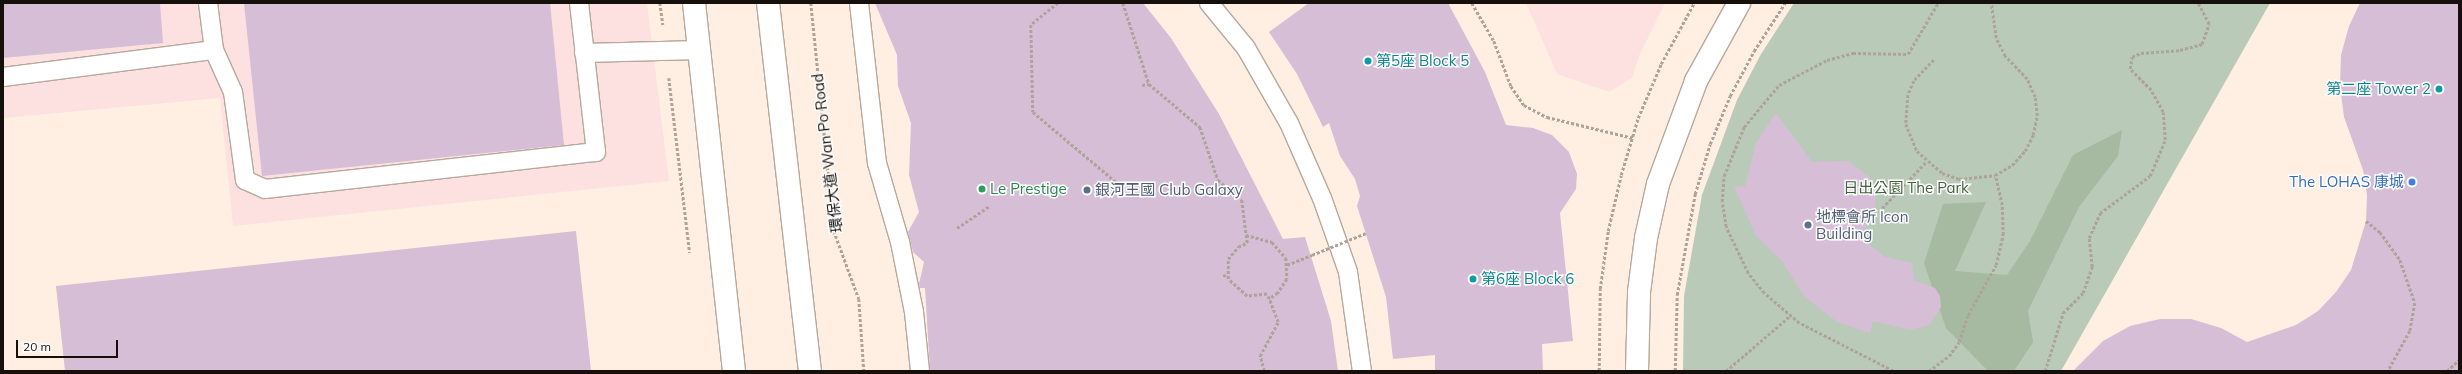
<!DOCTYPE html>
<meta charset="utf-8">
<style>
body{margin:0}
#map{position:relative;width:2462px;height:374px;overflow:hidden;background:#feefe2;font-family:Mulish,"Noto Sans TC",sans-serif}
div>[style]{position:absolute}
.industrial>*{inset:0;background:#fce1e0}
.green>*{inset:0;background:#bacab8}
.forest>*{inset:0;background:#a5baa1}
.building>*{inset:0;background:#d5bed6}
.path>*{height:2.5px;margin-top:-1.25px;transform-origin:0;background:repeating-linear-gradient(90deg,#aea399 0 3px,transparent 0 5px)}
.roads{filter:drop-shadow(1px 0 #b6a89c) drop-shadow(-1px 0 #b6a89c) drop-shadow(0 1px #b6a89c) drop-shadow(0 -1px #b6a89c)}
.service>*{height:18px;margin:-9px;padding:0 9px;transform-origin:9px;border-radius:9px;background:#fff}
.minor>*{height:22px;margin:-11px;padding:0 11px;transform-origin:11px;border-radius:11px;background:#fff}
.secondary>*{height:22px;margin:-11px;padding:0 11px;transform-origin:11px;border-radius:11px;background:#fff}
.path-bridge>*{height:2.5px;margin-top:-1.25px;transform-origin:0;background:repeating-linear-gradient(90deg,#aea399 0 3px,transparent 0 5px)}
.dots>*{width:11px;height:11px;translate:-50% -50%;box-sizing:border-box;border:2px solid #fff;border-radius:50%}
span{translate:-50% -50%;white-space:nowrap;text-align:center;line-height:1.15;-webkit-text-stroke:3px #fff;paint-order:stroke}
.culture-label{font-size:15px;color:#0d838f}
.left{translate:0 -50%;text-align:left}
.right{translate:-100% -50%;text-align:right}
.street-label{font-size:15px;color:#15100c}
.shop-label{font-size:15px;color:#366cbe}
.park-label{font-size:15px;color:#40613b}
.leisure-label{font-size:15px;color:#27864d}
.service-label{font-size:15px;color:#4e5e75}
.frame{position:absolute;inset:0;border:4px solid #15100c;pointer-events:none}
.scale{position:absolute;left:16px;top:340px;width:102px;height:18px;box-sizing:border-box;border:2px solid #15100c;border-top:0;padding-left:5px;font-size:12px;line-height:14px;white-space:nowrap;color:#15100c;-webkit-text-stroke:3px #fff;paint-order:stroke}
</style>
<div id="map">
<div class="industrial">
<div style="clip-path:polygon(3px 3px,647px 3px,669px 181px,233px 226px,220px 98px,3px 118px)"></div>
<div style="clip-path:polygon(1526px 3px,1665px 3px,1639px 56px,1632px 78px,1609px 92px,1557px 74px)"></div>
</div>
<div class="green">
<div style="clip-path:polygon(1794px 3px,2270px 3px,2061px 371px,1683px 371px,1684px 296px,1702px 195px,1737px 100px,1761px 54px)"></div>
</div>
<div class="forest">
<div style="clip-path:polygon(2122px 130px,2118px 156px,2079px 207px,2028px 311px,2033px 342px,2014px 371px,1988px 371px,1946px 328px,1924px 263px,1943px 204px,1986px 202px,1955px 271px,2007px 275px,2030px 241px,2073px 155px)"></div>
</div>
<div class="building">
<div style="clip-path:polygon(3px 3px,160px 3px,163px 43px,3px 58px)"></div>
<div style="clip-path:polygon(244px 3px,550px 3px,564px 145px,262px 176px)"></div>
<div style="clip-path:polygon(875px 3px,1143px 3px,1171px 38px,1219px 114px,1283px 239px,1305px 237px,1331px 321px,1338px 371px,930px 371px,925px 288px,920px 288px,919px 284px,924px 262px,913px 252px,908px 232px,919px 212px,909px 175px,911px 123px,898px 86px,897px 55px)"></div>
<div style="clip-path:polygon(1309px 3px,1448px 3px,1485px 72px,1506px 125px,1533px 128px,1552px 135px,1569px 152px,1577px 174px,1576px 189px,1560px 213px,1573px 341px,1542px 344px,1543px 371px,1435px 371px,1435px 355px,1393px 359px,1386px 297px,1357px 206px,1360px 196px,1355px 179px,1340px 156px,1329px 123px,1323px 127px,1297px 74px,1269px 32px)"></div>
<div style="clip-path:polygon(2360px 3px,2459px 3px,2459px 371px,2073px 371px,2103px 341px,2130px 326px,2160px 319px,2191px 319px,2221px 328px,2247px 342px,2296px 325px,2318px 311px,2336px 292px,2351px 270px,2366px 221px,2367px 195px,2363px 170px,2344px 117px,2340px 86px,2341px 55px,2349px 26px)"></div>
<div style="clip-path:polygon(1776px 113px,1812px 162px,1848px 161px,1869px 177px,1875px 189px,1876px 203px,1861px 238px,1885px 257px,1912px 263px,1914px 280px,1935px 288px,1940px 296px,1941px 307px,1929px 325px,1910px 330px,1873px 321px,1870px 333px,1837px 322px,1804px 296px,1782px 261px,1756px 236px,1734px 186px,1745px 187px,1756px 143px)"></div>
<div style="clip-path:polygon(576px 231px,591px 371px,65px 371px,56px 286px)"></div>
</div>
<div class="path">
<div style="left:660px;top:3px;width:22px;rotate:82deg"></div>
<div style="left:811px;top:3px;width:229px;rotate:84.2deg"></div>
<div style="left:834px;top:231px;width:72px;rotate:69.8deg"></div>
<div style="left:859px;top:299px;width:72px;rotate:86deg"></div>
<div style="left:1058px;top:3px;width:35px;rotate:141deg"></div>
<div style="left:1031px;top:25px;width:87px;rotate:88.7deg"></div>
<div style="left:1033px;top:112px;width:115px;rotate:40.1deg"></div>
<div style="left:1123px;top:3px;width:85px;rotate:72.2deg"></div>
<div style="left:1149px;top:84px;width:67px;rotate:40.1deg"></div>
<div style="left:1200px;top:127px;width:56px;rotate:71.2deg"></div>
<div style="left:1218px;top:180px;width:31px;rotate:40deg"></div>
<div style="left:1242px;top:200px;width:35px;rotate:83deg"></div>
<div style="left:1472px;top:3px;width:44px;rotate:59.9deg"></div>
<div style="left:1494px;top:41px;width:48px;rotate:69.3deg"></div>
<div style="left:1511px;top:86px;width:23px;rotate:56deg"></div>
<div style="left:1524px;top:105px;width:26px;rotate:28deg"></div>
<div style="left:1547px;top:117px;width:89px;rotate:13.7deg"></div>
<div style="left:1934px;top:60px;width:29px;rotate:134deg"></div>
<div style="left:1914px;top:81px;width:15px;rotate:113deg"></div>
<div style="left:1908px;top:95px;width:29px;rotate:94deg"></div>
<div style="left:1906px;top:124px;width:29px;rotate:68deg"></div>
<div style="left:1917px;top:151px;width:33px;rotate:41deg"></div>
<div style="left:1942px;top:173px;width:18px;rotate:19deg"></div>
<div style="left:1959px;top:179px;width:36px;rotate:-6deg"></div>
<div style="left:1995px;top:175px;width:20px;rotate:-30deg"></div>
<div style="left:2012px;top:165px;width:19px;rotate:-47deg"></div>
<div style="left:2025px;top:151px;width:18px;rotate:-63deg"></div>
<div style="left:2033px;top:135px;width:19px;rotate:-78deg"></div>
<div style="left:2037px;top:116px;width:19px;rotate:-96deg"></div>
<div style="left:2035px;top:97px;width:20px;rotate:-114deg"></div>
<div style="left:2027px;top:79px;width:32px;rotate:-134deg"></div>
<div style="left:2005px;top:56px;width:20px;rotate:-117deg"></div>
<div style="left:1996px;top:38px;width:35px;rotate:-98deg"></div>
<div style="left:669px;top:78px;width:176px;rotate:83.2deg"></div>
<div style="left:1142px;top:85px;width:7px;rotate:-8deg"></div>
<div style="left:1882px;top:208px;width:64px;rotate:-46.3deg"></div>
<div style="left:2366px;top:221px;width:18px;rotate:38deg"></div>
<div style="left:2380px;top:232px;width:34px;rotate:54deg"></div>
<div style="left:2400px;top:260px;width:46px;rotate:70.8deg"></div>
<div style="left:2415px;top:303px;width:28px;rotate:100deg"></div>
<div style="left:2410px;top:331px;width:46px;rotate:118.8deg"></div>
<div style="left:957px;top:228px;width:40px;rotate:-34deg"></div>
<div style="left:1246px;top:235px;width:27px;rotate:15deg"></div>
<div style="left:1272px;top:242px;width:21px;rotate:49deg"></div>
<div style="left:1286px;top:258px;width:21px;rotate:87deg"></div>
<div style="left:1287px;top:279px;width:17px;rotate:123deg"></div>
<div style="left:1278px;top:293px;width:11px;rotate:146deg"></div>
<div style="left:1269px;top:299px;width:5px;rotate:-112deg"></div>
<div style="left:1267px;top:294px;width:20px;rotate:174deg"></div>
<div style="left:1247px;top:296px;width:25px;rotate:-138deg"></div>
<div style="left:1228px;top:279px;width:20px;rotate:-90deg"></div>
<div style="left:1228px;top:259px;width:16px;rotate:-50deg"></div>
<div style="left:1238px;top:247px;width:10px;rotate:-24deg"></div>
<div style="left:1247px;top:243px;width:8px;rotate:-97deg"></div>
<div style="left:1287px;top:265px;width:27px;rotate:-22deg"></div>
<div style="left:1223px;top:276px;width:4px;rotate:-27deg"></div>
<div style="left:1264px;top:371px;width:16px;rotate:-105deg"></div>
<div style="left:1260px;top:356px;width:38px;rotate:-62deg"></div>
<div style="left:1278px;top:322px;width:25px;rotate:-111deg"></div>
<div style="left:1599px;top:371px;width:82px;rotate:-89.3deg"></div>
<div style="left:1600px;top:289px;width:59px;rotate:-82.1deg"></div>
<div style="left:1608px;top:231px;width:57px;rotate:-76.9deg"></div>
<div style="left:1621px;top:175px;width:59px;rotate:-73.4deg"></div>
<div style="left:1638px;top:118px;width:59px;rotate:-66.9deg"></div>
<div style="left:1661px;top:64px;width:69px;rotate:-61.6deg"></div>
<div style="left:1675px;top:371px;width:76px;rotate:-88.5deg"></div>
<div style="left:1677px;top:295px;width:103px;rotate:-79.9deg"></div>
<div style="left:1695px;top:194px;width:52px;rotate:-73.3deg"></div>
<div style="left:1710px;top:144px;width:52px;rotate:-67.4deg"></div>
<div style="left:1730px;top:96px;width:51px;rotate:-61.9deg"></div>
<div style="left:1754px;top:51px;width:57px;rotate:-57.1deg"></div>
<div style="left:1726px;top:371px;width:84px;rotate:-40.7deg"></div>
<div style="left:1893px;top:371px;width:106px;rotate:-152.9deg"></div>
<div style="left:1799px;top:323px;width:46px;rotate:-139.4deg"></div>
<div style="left:1764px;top:293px;width:26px;rotate:-129deg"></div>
<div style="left:1748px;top:273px;width:51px;rotate:-115.6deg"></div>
<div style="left:1726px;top:227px;width:25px;rotate:-99deg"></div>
<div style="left:1722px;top:202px;width:26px;rotate:-86deg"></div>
<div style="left:1724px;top:176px;width:53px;rotate:-67.8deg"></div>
<div style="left:1744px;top:127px;width:55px;rotate:-50.2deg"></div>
<div style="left:1779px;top:85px;width:54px;rotate:-27.5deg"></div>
<div style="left:1827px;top:60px;width:27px;rotate:-15deg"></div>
<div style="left:1853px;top:53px;width:55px;rotate:1deg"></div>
<div style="left:1908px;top:54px;width:59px;rotate:-59.5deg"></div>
<div style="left:1929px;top:371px;width:25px;rotate:-37deg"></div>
<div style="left:1949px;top:356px;width:17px;rotate:-54deg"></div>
<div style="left:1959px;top:342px;width:28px;rotate:-72deg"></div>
<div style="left:1968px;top:315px;width:57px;rotate:-60.8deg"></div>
<div style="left:1996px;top:265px;width:31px;rotate:-77deg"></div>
<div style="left:2003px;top:235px;width:30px;rotate:-92deg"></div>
<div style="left:2002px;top:205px;width:31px;rotate:-103deg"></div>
<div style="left:2045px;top:371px;width:61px;rotate:-72.8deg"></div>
<div style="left:2063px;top:313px;width:28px;rotate:-45deg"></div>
<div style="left:2083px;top:293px;width:28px;rotate:-71deg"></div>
<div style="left:2092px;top:267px;width:29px;rotate:-96deg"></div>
<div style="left:2089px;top:238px;width:27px;rotate:-66deg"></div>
<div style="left:2100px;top:213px;width:62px;rotate:-36.5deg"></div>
<div style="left:2150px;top:176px;width:39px;rotate:-67deg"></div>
<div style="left:2165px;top:140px;width:28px;rotate:-94deg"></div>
<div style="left:2163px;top:112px;width:25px;rotate:-119deg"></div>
<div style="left:2151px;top:90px;width:30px;rotate:-135deg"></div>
<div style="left:2130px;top:69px;width:12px;rotate:-81deg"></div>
<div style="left:2132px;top:57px;width:10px;rotate:-24deg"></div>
<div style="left:2141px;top:53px;width:39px;rotate:-4deg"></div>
<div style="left:2180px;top:50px;width:23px;rotate:-15deg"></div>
<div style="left:2202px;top:44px;width:21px;rotate:-71deg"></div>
<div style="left:2209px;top:24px;width:24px;rotate:-118deg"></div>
<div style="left:2447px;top:371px;width:16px;rotate:-43deg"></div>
</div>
<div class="roads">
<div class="service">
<div style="left:859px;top:3px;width:161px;rotate:83.6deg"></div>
<div style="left:877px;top:163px;width:82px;rotate:73.8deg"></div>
<div style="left:900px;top:242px;width:71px;rotate:78.7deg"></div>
<div style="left:914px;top:312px;width:59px;rotate:84.2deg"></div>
<div style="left:1209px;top:3px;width:58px;rotate:50.6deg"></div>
<div style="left:1246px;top:48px;width:86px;rotate:60.2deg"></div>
<div style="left:1289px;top:123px;width:82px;rotate:66.3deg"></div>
<div style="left:1322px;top:198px;width:78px;rotate:70.6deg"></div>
<div style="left:1348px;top:272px;width:100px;rotate:82deg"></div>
<div style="left:214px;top:50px;width:46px;rotate:65.7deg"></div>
<div style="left:233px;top:92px;width:89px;rotate:82.2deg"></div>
<div style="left:245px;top:180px;width:22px;rotate:24deg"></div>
<div style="left:265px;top:189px;width:333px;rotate:-6.4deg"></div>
<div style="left:596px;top:152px;width:150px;rotate:-96.5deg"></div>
<div style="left:584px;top:53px;width:115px;rotate:-1.5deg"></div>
<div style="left:3px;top:77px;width:213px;rotate:-7.3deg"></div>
<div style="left:214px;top:50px;width:47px;rotate:-97.3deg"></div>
</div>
<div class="minor">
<div style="left:1637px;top:371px;width:79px;rotate:-88.5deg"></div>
<div style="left:1639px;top:292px;width:54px;rotate:-82.6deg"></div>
<div style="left:1646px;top:238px;width:55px;rotate:-77.5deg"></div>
<div style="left:1658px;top:184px;width:110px;rotate:-69.7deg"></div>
<div style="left:1696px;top:81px;width:89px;rotate:-61.1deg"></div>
</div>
<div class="secondary">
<div style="left:694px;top:3px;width:370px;rotate:83.8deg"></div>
<div style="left:768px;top:3px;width:370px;rotate:83.5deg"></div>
</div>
</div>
<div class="path-bridge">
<div style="left:1312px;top:255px;width:58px;rotate:-22.2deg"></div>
</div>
<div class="dots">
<div style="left:1368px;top:61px;background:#0f9aa8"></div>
<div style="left:2439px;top:89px;background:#0f9aa8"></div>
<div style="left:2412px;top:182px;background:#3f7fe0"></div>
<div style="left:982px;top:189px;background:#2e9e5b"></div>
<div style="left:1087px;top:190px;background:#5c6f8a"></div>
<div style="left:1808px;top:225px;background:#5c6f8a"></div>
<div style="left:1473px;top:279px;background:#0f9aa8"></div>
</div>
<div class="culture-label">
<span class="left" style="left:1376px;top:61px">第5座 Block 5</span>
<span class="right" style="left:2431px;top:89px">第二座 Tower 2</span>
<span class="left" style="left:1481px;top:279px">第6座 Block 6</span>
</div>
<div class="street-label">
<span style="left:827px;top:153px;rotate:-97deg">環保大道 Wan Po Road</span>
</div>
<div class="shop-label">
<span class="right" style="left:2404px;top:182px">The LOHAS 康城</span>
</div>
<div class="park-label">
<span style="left:1906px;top:188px">日出公園 The Park</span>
</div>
<div class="leisure-label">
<span class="left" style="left:990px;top:189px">Le Prestige</span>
</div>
<div class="service-label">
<span class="left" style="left:1095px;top:190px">銀河王國 Club Galaxy</span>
<span class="left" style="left:1816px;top:225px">地標會所 Icon<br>Building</span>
</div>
<div class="frame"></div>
<div class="scale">20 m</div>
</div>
